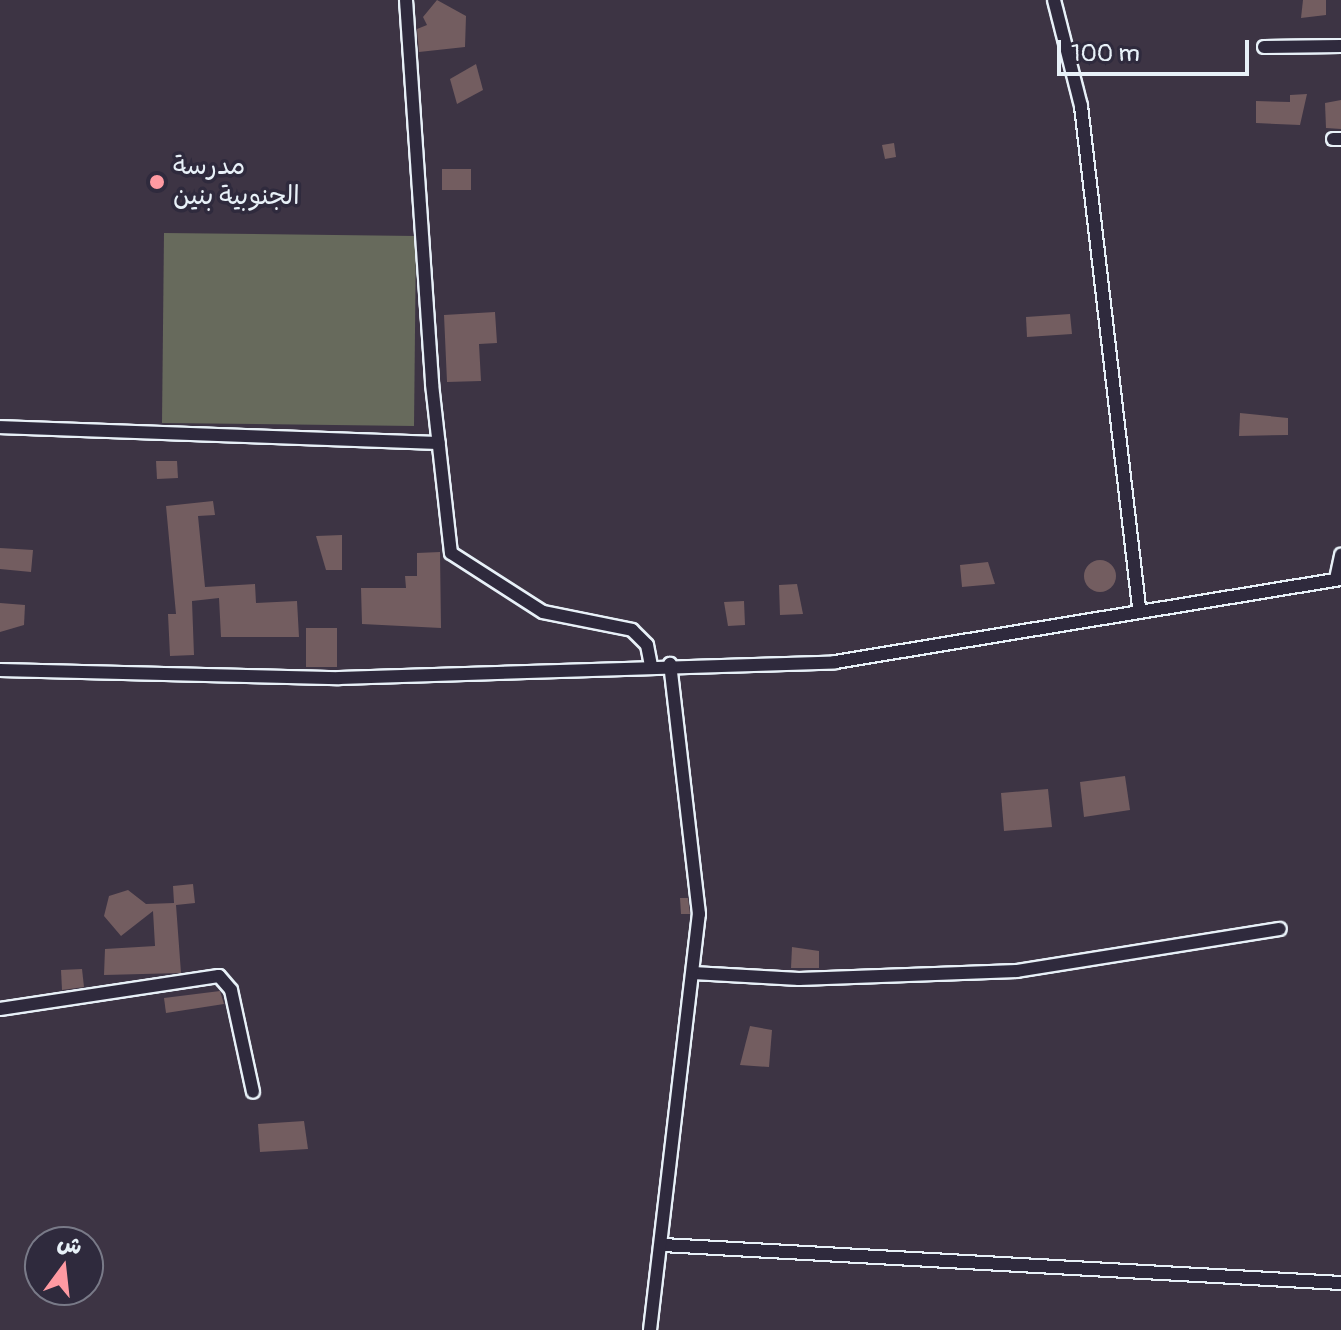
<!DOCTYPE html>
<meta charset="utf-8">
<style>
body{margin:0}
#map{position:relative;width:1341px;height:1330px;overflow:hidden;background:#3d3444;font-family:Pangolin,"Playpen Sans Arabic",sans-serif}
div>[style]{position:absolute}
.green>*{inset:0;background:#676a5c}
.building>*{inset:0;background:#735d60}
.round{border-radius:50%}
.roads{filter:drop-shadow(2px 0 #e8f1f8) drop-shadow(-2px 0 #e8f1f8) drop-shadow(0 2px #e8f1f8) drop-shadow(0 -2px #e8f1f8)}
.minor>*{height:12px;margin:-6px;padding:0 6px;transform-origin:6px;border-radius:6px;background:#2f2a3d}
.dots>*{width:22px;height:22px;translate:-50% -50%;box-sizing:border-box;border:4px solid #2f2a3d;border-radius:50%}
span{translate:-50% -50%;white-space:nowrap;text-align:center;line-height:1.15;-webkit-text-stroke:7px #2f2a3d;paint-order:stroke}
.poi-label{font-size:26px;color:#e8f1f8}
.left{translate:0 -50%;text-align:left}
.north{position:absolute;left:24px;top:1226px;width:80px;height:80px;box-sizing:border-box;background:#2f2a3d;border:2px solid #797a88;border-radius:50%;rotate:15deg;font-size:22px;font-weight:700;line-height:32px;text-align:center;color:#e8f1f8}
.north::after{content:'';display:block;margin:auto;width:28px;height:36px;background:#ff9aa2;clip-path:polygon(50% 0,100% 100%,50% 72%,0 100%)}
.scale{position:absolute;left:1057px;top:40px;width:192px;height:36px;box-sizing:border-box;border:4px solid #e8f1f8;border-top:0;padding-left:10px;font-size:24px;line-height:28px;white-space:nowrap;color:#e8f1f8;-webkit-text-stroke:6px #2f2a3d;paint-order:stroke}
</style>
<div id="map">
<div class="green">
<div style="clip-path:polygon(164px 233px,416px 236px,414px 426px,162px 423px)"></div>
</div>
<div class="building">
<div style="clip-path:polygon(437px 0,466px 16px,465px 47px,419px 52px,417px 29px,427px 25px,423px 17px)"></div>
<div style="clip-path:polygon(1303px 0,1326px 0,1326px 15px,1301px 18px)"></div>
<div style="clip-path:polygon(476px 64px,483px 90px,457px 104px,450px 79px)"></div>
<div style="clip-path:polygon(1307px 94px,1300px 125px,1256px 123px,1256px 101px,1290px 102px,1290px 95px)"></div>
<div style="clip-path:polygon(1341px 100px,1341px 129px,1326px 128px,1325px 103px)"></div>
<div style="clip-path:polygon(894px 143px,896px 157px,885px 159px,882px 145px)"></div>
<div style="clip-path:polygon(442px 169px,471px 169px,471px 190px,442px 190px)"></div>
<div style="clip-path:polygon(495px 312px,497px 343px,479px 344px,481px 381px,447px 382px,444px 315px)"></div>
<div style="clip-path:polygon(1070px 314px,1072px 334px,1027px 337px,1026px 317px)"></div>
<div style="clip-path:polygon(1240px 413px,1288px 418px,1288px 435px,1239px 436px)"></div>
<div style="clip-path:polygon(156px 461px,177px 461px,178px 478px,157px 479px)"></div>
<div style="clip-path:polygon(213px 501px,215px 515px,198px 516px,205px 587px,255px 584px,256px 603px,297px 601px,299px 637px,221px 637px,219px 598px,192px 601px,194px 655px,170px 656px,168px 614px,176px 614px,166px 506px)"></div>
<div style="clip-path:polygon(342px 535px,342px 570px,326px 570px,316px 536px)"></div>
<div style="clip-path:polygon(0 548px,33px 550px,31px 572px,0 569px)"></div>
<div style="clip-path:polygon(440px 552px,441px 628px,362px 624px,361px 588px,406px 588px,405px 576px,417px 576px,417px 553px)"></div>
<div class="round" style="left:1084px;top:560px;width:32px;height:32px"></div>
<div style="clip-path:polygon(988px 562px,995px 584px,962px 587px,960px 565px)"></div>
<div style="clip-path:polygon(797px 584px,803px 614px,780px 615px,779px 585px)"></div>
<div style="clip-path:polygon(744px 601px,745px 625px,728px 626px,724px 602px)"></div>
<div style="clip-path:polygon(0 603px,25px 605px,24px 625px,0 632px)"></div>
<div style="clip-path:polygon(306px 628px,337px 628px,337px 667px,306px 667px)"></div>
<div style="clip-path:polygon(1125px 776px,1130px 810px,1084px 817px,1080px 782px)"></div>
<div style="clip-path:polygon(1048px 789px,1052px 827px,1004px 831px,1001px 793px)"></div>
<div style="clip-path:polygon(193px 884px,195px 903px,176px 905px,181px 973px,104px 975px,105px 949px,155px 946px,153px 911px,121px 936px,104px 916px,109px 896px,128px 890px,146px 904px,174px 903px,173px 886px)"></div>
<div style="clip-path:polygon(680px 898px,688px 898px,690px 914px,681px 914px)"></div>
<div style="clip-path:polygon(792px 947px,819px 951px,819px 968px,791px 968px)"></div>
<div style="clip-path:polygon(82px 969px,84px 987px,62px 990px,61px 970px)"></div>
<div style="clip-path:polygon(220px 991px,224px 1004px,166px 1013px,164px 998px)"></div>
<div style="clip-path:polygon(750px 1026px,772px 1030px,769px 1067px,740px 1065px)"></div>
<div style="clip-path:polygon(304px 1121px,308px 1149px,260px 1152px,258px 1124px)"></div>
</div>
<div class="roads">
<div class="minor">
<div style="left:406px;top:0;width:385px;rotate:86.1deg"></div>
<div style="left:432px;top:384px;width:170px;rotate:83.6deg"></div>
<div style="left:451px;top:553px;width:109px;rotate:32.7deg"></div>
<div style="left:543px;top:612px;width:91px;rotate:11.4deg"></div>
<div style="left:632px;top:630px;width:21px;rotate:45deg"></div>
<div style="left:647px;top:645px;width:21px;rotate:79deg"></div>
<div style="left:1054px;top:0;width:109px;rotate:75.7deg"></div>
<div style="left:1081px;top:106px;width:504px;rotate:83.4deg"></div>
<div style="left:1264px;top:47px;width:77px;rotate:-0.7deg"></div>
<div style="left:1333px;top:139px;width:8px"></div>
<div style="left:0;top:427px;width:439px;rotate:2.1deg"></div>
<div style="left:1336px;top:579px;width:25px;rotate:-78deg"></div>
<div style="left:0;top:670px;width:339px;rotate:1.4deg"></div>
<div style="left:339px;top:678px;width:496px;rotate:-1.8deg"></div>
<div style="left:835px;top:662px;width:513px;rotate:-9.32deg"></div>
<div style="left:693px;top:973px;width:106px;rotate:3.2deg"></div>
<div style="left:799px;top:979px;width:218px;rotate:-2.1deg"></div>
<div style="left:1017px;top:971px;width:266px;rotate:-9.1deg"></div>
<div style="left:0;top:1009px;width:221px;rotate:-8.6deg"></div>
<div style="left:219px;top:976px;width:18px;rotate:49deg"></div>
<div style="left:231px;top:990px;width:104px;rotate:77.8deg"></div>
<div style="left:663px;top:1245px;width:679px;rotate:3.21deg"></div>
<div style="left:650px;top:1330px;width:419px;rotate:-83.3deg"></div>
<div style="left:699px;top:914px;width:252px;rotate:-96.6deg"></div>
</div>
</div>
<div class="dots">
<div style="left:157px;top:182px;background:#ff9aa2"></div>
</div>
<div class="poi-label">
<span class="left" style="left:173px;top:182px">مدرسة<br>الجنوبية بنين</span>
</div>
<div class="north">ش</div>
<div class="scale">100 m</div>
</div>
